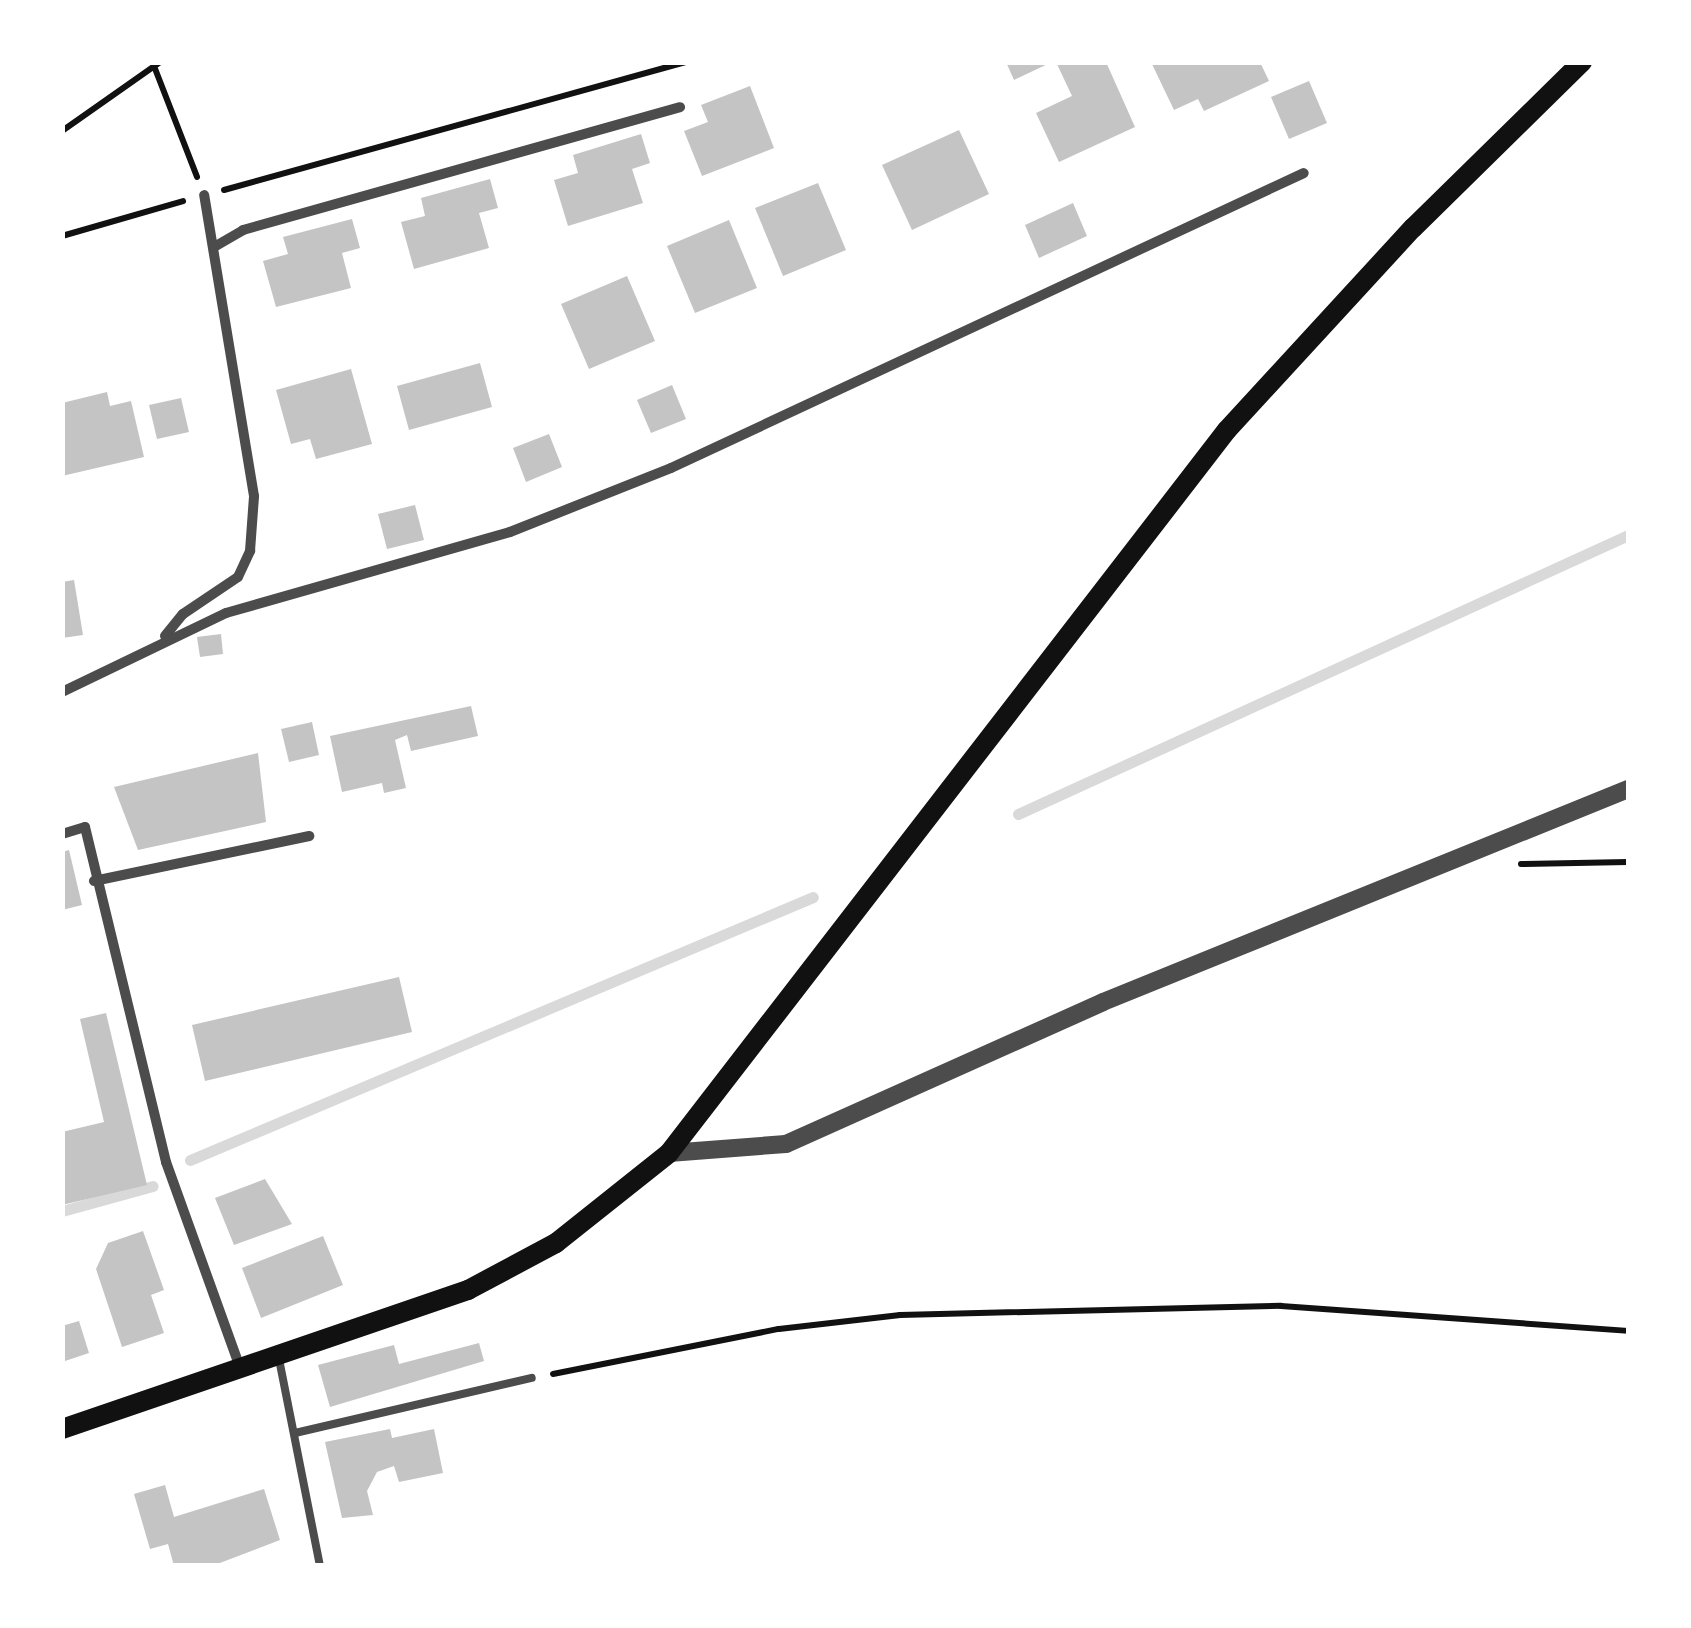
<!DOCTYPE html>
<style>
body{margin:0}
#map{position:relative;width:1691px;height:1628px;overflow:hidden;background:#fff;font-family:Signika,sans-serif}
div>[style]{position:absolute}
.stream>*{height:11px;margin:-5.5px;padding:0 5.5px;transform-origin:5.5px;border-radius:5.5px;background:#d9d9d9}
.building>*{inset:0;background:#c4c4c4}
.path>*{height:6px;margin:-3px;padding:0 3px;transform-origin:3px;border-radius:3px;background:#111}
.service>*{height:8px;margin:-4px;padding:0 4px;transform-origin:4px;border-radius:4px;background:#4c4c4c}
.minor>*{height:10px;margin:-5px;padding:0 5px;transform-origin:5px;border-radius:5px;background:#4c4c4c}
.tertiary>*{height:18px;margin:-9px;padding:0 9px;transform-origin:9px;border-radius:9px;background:#4c4c4c}
.secondary>*{height:20px;margin:-10px;padding:0 10px;transform-origin:10px;border-radius:10px;background:#111}
span{translate:-50% -50%;white-space:nowrap;text-align:center;line-height:1.15;-webkit-text-stroke:9px #fff;paint-order:stroke}
.frame{position:absolute;inset:0;border:65px solid #fff;pointer-events:none}
</style>
<div id="map">
<div class="stream">
<div style="left:1018px;top:814px;width:671px;rotate:-24.58deg"></div>
<div style="left:190px;top:1160px;width:676px;rotate:-22.89deg"></div>
<div style="left:62px;top:1211px;width:94px;rotate:-15.4deg"></div>
</div>
<div class="building">
<div style="clip-path:polygon(1006px 62px,1052px 62px,1014px 80px)"></div>
<div style="clip-path:polygon(1056px 62px,1106px 62px,1135px 127px,1059px 162px,1036px 113px,1072px 96px)"></div>
<div style="clip-path:polygon(1151px 62px,1260px 62px,1269px 81px,1204px 111px,1198px 99px,1174px 110px)"></div>
<div style="clip-path:polygon(1309px 81px,1327px 123px,1289px 139px,1271px 97px)"></div>
<div style="clip-path:polygon(750px 86px,774px 148px,702px 176px,684px 131px,708px 122px,701px 105px)"></div>
<div style="clip-path:polygon(959px 130px,989px 194px,912px 230px,882px 165px)"></div>
<div style="clip-path:polygon(641px 134px,650px 163px,632px 169px,643px 203px,568px 226px,554px 180px,578px 173px,573px 155px)"></div>
<div style="clip-path:polygon(490px 179px,498px 208px,479px 213px,489px 248px,414px 269px,401px 222px,425px 216px,421px 198px)"></div>
<div style="clip-path:polygon(818px 183px,846px 250px,783px 276px,755px 208px)"></div>
<div style="clip-path:polygon(1073px 203px,1087px 236px,1039px 258px,1025px 225px)"></div>
<div style="clip-path:polygon(352px 219px,360px 248px,342px 253px,351px 288px,276px 307px,263px 261px,288px 254px,283px 237px)"></div>
<div style="clip-path:polygon(729px 220px,757px 288px,695px 313px,667px 246px)"></div>
<div style="clip-path:polygon(627px 276px,655px 341px,589px 369px,561px 304px)"></div>
<div style="clip-path:polygon(480px 363px,492px 407px,409px 430px,397px 386px)"></div>
<div style="clip-path:polygon(351px 369px,372px 444px,316px 459px,310px 439px,291px 444px,276px 390px)"></div>
<div style="clip-path:polygon(672px 385px,686px 419px,651px 433px,637px 400px)"></div>
<div style="clip-path:polygon(107px 392px,110px 406px,131px 401px,144px 457px,62px 476px,62px 403px)"></div>
<div style="clip-path:polygon(181px 398px,189px 432px,157px 439px,149px 405px)"></div>
<div style="clip-path:polygon(549px 434px,562px 467px,526px 482px,513px 448px)"></div>
<div style="clip-path:polygon(415px 505px,424px 540px,387px 549px,378px 514px)"></div>
<div style="clip-path:polygon(74px 580px,83px 635px,62px 638px,62px 582px)"></div>
<div style="clip-path:polygon(221px 634px,223px 654px,200px 657px,197px 637px)"></div>
<div style="clip-path:polygon(471px 706px,478px 736px,411px 751px,407px 735px,395px 740px,406px 788px,384px 793px,382px 783px,342px 792px,330px 736px)"></div>
<div style="clip-path:polygon(312px 722px,319px 755px,289px 762px,281px 729px)"></div>
<div style="clip-path:polygon(258px 753px,266px 822px,138px 850px,114px 787px)"></div>
<div style="clip-path:polygon(69px 850px,82px 905px,62px 910px,62px 852px)"></div>
<div style="clip-path:polygon(399px 977px,412px 1032px,205px 1081px,192px 1025px)"></div>
<div style="clip-path:polygon(106px 1013px,147px 1185px,62px 1205px,62px 1132px,104px 1122px,80px 1019px)"></div>
<div style="clip-path:polygon(265px 1179px,292px 1224px,234px 1245px,215px 1198px)"></div>
<div style="clip-path:polygon(143px 1231px,164px 1290px,151px 1295px,164px 1333px,122px 1347px,96px 1269px,108px 1243px)"></div>
<div style="clip-path:polygon(323px 1236px,343px 1285px,261px 1318px,242px 1268px)"></div>
<div style="clip-path:polygon(79px 1321px,89px 1353px,62px 1362px,62px 1326px)"></div>
<div style="clip-path:polygon(479px 1343px,484px 1361px,330px 1407px,318px 1365px,394px 1345px,399px 1364px)"></div>
<div style="clip-path:polygon(390px 1429px,392px 1438px,434px 1429px,443px 1473px,399px 1482px,394px 1466px,377px 1472px,367px 1491px,373px 1515px,342px 1518px,325px 1442px)"></div>
<div style="clip-path:polygon(165px 1485px,174px 1517px,264px 1489px,280px 1540px,212px 1566px,174px 1566px,168px 1544px,150px 1549px,134px 1494px)"></div>
</div>
<div class="path">
<div style="left:154px;top:66px;width:119px;rotate:68.8deg"></div>
<div style="left:62px;top:131px;width:120px;rotate:-35.1deg"></div>
<div style="left:224px;top:190px;width:479px;rotate:-15.5deg"></div>
<div style="left:62px;top:236px;width:126px;rotate:-16.1deg"></div>
<div style="left:1521px;top:864px;width:107px;rotate:-1.1deg"></div>
<div style="left:553px;top:1374px;width:230px;rotate:-11.3deg"></div>
<div style="left:779px;top:1329px;width:122px;rotate:-6.6deg"></div>
<div style="left:900px;top:1315px;width:381px;rotate:-1.4deg"></div>
<div style="left:1281px;top:1306px;width:348px;rotate:4.1deg"></div>
</div>
<div class="service">
<div style="left:279px;top:1359px;width:211px;rotate:78.8deg"></div>
<div style="left:295px;top:1433px;width:243px;rotate:-13.1deg"></div>
</div>
<div class="minor">
<div style="left:214px;top:247px;width:34px;rotate:-30deg"></div>
<div style="left:243px;top:230px;width:454px;rotate:-15.7deg"></div>
<div style="left:165px;top:636px;width:28px;rotate:-51deg"></div>
<div style="left:183px;top:614px;width:66px;rotate:-33.9deg"></div>
<div style="left:238px;top:577px;width:29px;rotate:-65deg"></div>
<div style="left:250px;top:551px;width:55px;rotate:-85.8deg"></div>
<div style="left:254px;top:496px;width:305px;rotate:-99.4deg"></div>
<div style="left:62px;top:692px;width:182px;rotate:-25.7deg"></div>
<div style="left:226px;top:613px;width:295px;rotate:-15.9deg"></div>
<div style="left:510px;top:532px;width:173px;rotate:-21.7deg"></div>
<div style="left:671px;top:468px;width:698px;rotate:-24.99deg"></div>
<div style="left:62px;top:834px;width:24px;rotate:-17deg"></div>
<div style="left:85px;top:827px;width:345px;rotate:76.4deg"></div>
<div style="left:166px;top:1162px;width:219px;rotate:70.2deg"></div>
<div style="left:94px;top:881px;width:220px;rotate:-11.8deg"></div>
</div>
<div class="tertiary">
<div style="left:669px;top:1153px;width:117px;rotate:-4.4deg"></div>
<div style="left:786px;top:1144px;width:347px;rotate:-24.1deg"></div>
<div style="left:1103px;top:1002px;width:567px;rotate:-22.08deg"></div>
</div>
<div class="secondary">
<div style="left:62px;top:1429px;width:429px;rotate:-18.9deg"></div>
<div style="left:468px;top:1290px;width:100px;rotate:-28.1deg"></div>
<div style="left:556px;top:1243px;width:144px;rotate:-38.5deg"></div>
<div style="left:669px;top:1153px;width:913px;rotate:-52.34deg"></div>
<div style="left:1227px;top:430px;width:275px;rotate:-47.4deg"></div>
<div style="left:1413px;top:228px;width:237px;rotate:-44.5deg"></div>
</div>
<div class="frame"></div>
</div>
